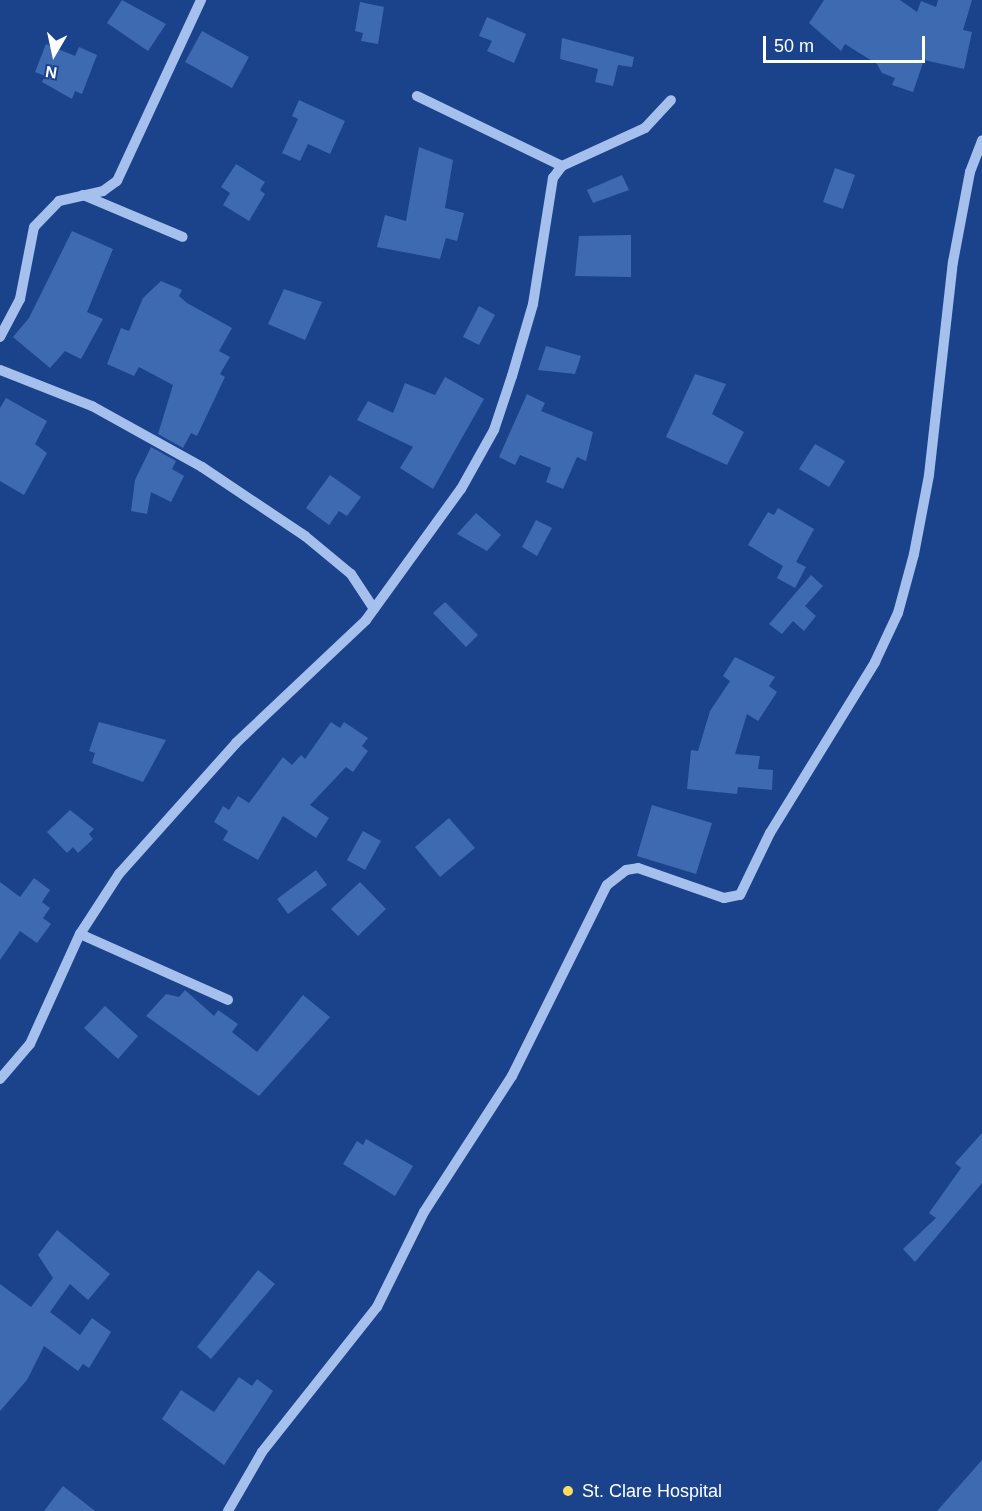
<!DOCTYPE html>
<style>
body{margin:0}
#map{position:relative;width:982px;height:1511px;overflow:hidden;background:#1a438b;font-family:Helvetica,sans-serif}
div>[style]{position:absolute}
.building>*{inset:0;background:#3e6ab2}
.minor>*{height:10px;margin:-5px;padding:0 5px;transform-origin:5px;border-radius:5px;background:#a5c0ed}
.dots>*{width:16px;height:16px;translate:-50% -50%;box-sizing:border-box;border:3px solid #1a438b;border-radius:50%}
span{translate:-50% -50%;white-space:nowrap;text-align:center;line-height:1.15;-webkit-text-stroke:6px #1a438b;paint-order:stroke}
.poi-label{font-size:18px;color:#fff}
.left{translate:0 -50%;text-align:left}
.north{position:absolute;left:24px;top:24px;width:60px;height:60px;-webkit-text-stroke:4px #1a438b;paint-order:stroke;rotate:189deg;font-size:16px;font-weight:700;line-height:24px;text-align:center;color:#fff}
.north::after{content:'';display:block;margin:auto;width:21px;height:27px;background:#fff;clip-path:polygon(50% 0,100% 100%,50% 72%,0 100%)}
.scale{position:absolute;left:763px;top:36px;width:162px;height:27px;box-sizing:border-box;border:3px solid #fff;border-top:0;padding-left:8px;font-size:18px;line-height:21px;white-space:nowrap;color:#fff;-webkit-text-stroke:4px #1a438b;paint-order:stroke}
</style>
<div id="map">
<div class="building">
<div style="clip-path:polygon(122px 0,166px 24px,148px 51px,107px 23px)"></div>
<div style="clip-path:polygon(824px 0,900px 0,917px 12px,921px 1px,936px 7px,938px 0,972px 0,963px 30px,972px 32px,964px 69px,924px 60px,913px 92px,892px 85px,895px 78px,882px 73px,877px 64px,845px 44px,841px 51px,809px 23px)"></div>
<div style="clip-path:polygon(360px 2px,384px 7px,378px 44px,361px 41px,363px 33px,355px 31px)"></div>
<div style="clip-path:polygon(487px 17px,526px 34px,514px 63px,487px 51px,492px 41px,479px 36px)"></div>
<div style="clip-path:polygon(202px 31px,249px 57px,232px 88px,185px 62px)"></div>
<div style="clip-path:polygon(562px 38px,634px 57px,632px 67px,618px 65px,613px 86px,595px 82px,598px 69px,560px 59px)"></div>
<div style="clip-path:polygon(46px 44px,75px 56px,79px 47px,97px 55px,82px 94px,75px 91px,72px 99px,42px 82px,45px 76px,35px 72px)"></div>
<div style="clip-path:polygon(299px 100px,345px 121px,330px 154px,308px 144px,300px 161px,282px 153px,298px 119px,292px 116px)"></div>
<div style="clip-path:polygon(419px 147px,453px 160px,445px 208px,464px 213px,457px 241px,446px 238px,440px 259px,377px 247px,385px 215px,406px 221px)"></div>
<div style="clip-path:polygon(236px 164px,265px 182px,260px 190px,265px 194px,249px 221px,223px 205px,230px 193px,221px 187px)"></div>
<div style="clip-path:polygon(835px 168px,855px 175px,843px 209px,823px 202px)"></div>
<div style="clip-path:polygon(622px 175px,629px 190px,593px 203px,587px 190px)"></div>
<div style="clip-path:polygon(72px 231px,113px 249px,87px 312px,103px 319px,81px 359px,65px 351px,50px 368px,13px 337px,29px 318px)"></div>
<div style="clip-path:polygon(631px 235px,631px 277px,575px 276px,579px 236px)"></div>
<div style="clip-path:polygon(161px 281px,182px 290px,179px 296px,187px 303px,232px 328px,219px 351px,230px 357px,220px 374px,225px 377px,197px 436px,191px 433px,183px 448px,158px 434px,173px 385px,139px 367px,134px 376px,107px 364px,121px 328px,129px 331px,143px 298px)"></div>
<div style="clip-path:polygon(284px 289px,322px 302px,305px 340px,268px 324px)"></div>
<div style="clip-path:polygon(479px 306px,495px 315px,479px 345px,463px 337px)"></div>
<div style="clip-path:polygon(546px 346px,581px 356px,575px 374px,538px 370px)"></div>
<div style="clip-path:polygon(695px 374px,726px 384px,712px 414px,744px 432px,727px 465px,666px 437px)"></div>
<div style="clip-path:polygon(445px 377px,484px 399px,433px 489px,400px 468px,413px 447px,357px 420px,368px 401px,393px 413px,405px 383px,435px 395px)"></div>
<div style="clip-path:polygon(527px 394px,545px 403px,541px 411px,593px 432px,586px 461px,577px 457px,563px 489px,546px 482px,551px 468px,520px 455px,515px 465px,499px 457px)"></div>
<div style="clip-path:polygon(6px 398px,47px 421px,35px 444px,47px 453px,24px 495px,0 481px,0 408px)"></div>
<div style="clip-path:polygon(815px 444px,845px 461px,829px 487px,799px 469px)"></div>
<div style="clip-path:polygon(151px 447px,176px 461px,172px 469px,184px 476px,171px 502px,151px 492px,147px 514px,131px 511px,135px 480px)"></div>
<div style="clip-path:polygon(330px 475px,361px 497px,347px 516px,339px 511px,329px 525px,306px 508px)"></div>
<div style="clip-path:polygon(778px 508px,814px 529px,796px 562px,806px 567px,795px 588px,777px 578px,783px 566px,748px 545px,768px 512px,774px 515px)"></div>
<div style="clip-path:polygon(476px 513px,501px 535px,487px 551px,457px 534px)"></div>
<div style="clip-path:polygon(536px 520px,552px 528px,537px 556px,522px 547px)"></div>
<div style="clip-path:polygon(811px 575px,823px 586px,805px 606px,816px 616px,804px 631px,793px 621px,782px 634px,769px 624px)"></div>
<div style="clip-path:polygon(445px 602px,478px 635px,466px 647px,433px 613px)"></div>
<div style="clip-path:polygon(735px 657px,775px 677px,769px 686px,777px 692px,758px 721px,747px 714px,735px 754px,760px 756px,758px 769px,773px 770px,772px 790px,738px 787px,737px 794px,687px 789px,691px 750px,698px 751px,710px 711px,730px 681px,723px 676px)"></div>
<div style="clip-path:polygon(99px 722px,166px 740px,143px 782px,92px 763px,95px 753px,89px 751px)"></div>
<div style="clip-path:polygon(331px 722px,340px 728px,344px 722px,368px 738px,362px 746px,368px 751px,353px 772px,346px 767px,310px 805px,329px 818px,316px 838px,283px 816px,258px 860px,223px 840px,228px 831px,214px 822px,223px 806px,229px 810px,238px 796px,249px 803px,283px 757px,292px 765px,301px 755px,305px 759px)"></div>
<div style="clip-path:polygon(652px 805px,712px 823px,696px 874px,637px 856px)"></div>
<div style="clip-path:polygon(70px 810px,94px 829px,89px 834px,93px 839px,78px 853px,73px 847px,67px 853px,47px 832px)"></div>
<div style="clip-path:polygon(449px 818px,475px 848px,440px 877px,415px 847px)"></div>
<div style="clip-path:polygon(363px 831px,381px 841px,365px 870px,347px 860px)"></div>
<div style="clip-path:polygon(316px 870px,327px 885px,288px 914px,277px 899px)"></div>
<div style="clip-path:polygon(34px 878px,50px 890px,42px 902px,50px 908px,43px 918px,51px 924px,37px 943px,20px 931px,0 960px,0 882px,20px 897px)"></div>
<div style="clip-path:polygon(360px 882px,386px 909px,358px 936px,331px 909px)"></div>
<div style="clip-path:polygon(185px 990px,214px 1016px,218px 1010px,238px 1024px,232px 1032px,257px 1052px,303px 995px,330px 1017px,259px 1096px,146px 1016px,166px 994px,179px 997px)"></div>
<div style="clip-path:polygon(105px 1006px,138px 1036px,118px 1059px,84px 1028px)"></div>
<div style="clip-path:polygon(982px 1133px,982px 1183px,915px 1262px,903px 1249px,936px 1218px,929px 1213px,961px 1168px,955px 1163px)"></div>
<div style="clip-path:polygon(366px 1139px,413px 1166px,395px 1196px,343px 1164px,357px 1141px,363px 1145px)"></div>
<div style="clip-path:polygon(57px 1230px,110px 1274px,88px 1300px,70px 1284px,50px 1312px,80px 1335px,92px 1318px,111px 1332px,89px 1368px,83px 1364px,78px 1371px,44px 1346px,27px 1380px,0 1411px,0 1284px,31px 1307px,53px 1278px,38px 1255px)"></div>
<div style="clip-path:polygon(258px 1270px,275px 1284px,211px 1359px,197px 1347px)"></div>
<div style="clip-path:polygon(239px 1377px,252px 1386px,257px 1379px,273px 1391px,224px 1465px,162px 1419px,181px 1390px,214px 1412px)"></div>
<div style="clip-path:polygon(982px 1460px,982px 1511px,937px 1511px)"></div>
<div style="clip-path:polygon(63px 1486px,95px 1511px,44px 1511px)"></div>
</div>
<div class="minor">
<div style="left:417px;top:96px;width:161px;rotate:25.8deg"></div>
<div style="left:83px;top:195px;width:108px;rotate:22.8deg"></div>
<div style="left:0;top:337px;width:43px;rotate:-62.2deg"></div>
<div style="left:20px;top:299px;width:73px;rotate:-79deg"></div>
<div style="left:34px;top:227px;width:36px;rotate:-46deg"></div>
<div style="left:59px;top:201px;width:45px;rotate:-12.8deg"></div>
<div style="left:103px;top:191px;width:17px;rotate:-36deg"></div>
<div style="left:117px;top:181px;width:200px;rotate:-65.1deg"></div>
<div style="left:0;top:370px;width:99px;rotate:21.4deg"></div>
<div style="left:92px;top:406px;width:126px;rotate:29deg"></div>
<div style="left:202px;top:467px;width:124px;rotate:33.8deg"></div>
<div style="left:305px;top:536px;width:60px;rotate:39.6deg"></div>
<div style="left:351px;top:574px;width:42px;rotate:56.7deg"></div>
<div style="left:80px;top:934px;width:162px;rotate:24deg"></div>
<div style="left:0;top:1079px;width:46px;rotate:-49.4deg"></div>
<div style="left:30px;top:1044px;width:121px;rotate:-65.6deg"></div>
<div style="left:80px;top:934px;width:72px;rotate:-57deg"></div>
<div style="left:119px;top:874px;width:176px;rotate:-48.2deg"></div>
<div style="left:236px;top:743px;width:179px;rotate:-43.4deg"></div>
<div style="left:366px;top:620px;width:162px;rotate:-54.1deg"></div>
<div style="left:461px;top:489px;width:68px;rotate:-60.8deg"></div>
<div style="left:494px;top:430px;width:57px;rotate:-71.6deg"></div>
<div style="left:512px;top:376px;width:75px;rotate:-73.7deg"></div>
<div style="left:533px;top:304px;width:128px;rotate:-81deg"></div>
<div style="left:553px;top:178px;width:15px;rotate:-53deg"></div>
<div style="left:562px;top:166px;width:91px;rotate:-24.6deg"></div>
<div style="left:645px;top:128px;width:38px;rotate:-47deg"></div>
<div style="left:228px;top:1511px;width:68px;rotate:-60deg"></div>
<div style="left:262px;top:1452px;width:185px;rotate:-51.6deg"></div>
<div style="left:377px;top:1307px;width:106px;rotate:-63.7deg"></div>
<div style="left:424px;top:1212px;width:162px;rotate:-57.1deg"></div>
<div style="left:512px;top:1076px;width:213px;rotate:-63.6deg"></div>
<div style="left:607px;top:885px;width:24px;rotate:-38deg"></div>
<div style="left:626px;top:870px;width:12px;rotate:-9deg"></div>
<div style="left:638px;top:868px;width:91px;rotate:19.2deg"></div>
<div style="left:724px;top:898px;width:16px;rotate:-11deg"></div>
<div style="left:740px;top:895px;width:69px;rotate:-64.2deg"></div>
<div style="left:770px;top:833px;width:201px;rotate:-58.4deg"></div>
<div style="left:875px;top:662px;width:54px;rotate:-64.9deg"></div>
<div style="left:898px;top:613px;width:61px;rotate:-74.8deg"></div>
<div style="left:914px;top:554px;width:80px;rotate:-79.2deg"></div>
<div style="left:929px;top:475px;width:214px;rotate:-83.6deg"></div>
<div style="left:953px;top:262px;width:92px;rotate:-79.3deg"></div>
<div style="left:970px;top:172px;width:34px;rotate:-69deg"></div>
</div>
<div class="dots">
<div style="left:568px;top:1491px;background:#ffdd61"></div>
</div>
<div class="poi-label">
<span class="left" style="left:582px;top:1491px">St. Clare Hospital</span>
</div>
<div class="north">N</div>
<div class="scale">50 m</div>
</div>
